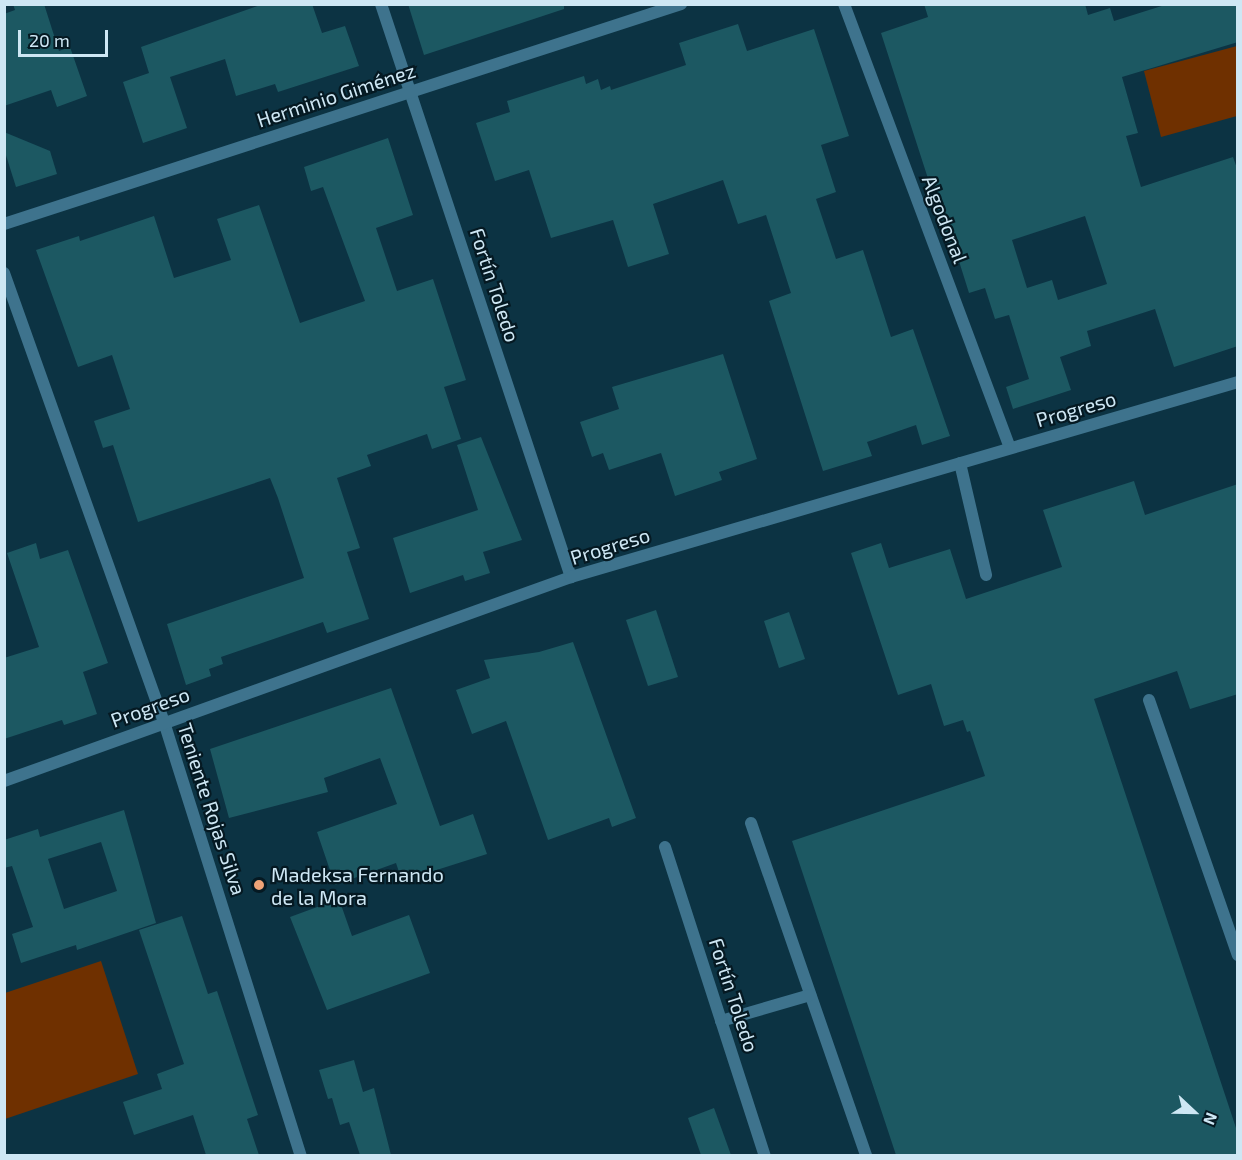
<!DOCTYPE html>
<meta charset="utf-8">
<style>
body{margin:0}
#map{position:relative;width:1242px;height:1160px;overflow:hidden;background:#0c3343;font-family:"Exo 2",sans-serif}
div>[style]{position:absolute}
.green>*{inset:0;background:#6f3000}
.building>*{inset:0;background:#1c5862}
.lane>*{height:12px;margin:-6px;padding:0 6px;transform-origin:6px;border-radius:6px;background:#3e738d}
.street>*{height:12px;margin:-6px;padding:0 6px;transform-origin:6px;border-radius:6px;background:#3e738d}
.dots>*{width:16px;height:16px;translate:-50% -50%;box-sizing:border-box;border:3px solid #051922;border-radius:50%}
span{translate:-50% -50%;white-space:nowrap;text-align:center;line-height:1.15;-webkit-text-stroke:4.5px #051922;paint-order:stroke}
.street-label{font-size:20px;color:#cee7f4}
.poi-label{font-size:20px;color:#cee7f4}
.left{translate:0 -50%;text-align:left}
.frame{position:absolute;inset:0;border:6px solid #cee7f4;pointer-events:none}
.north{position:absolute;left:1164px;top:1082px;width:60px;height:60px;-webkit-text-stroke:4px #051922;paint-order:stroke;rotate:112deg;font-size:16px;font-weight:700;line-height:24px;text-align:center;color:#cee7f4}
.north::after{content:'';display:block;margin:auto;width:21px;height:27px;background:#cee7f4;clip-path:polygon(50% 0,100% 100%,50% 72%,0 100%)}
.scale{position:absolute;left:18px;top:30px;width:90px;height:27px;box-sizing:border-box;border:3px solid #cee7f4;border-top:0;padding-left:8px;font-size:18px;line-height:21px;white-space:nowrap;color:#cee7f4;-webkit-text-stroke:4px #051922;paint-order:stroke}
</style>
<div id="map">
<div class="green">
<div style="clip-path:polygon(1237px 46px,1237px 116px,1161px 137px,1144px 71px)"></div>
<div style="clip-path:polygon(101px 961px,138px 1074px,5px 1119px,5px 993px)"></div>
</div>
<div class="building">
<div style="clip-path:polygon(13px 4px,44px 4px,59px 51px,70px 47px,87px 96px,57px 107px,51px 90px,4px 106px,4px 14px,15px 10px)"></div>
<div style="clip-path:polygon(263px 4px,312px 4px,322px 33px,345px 26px,359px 66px,278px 92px,275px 84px,236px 96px,225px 59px,170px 77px,187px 128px,143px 143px,123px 82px,149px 73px,141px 47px)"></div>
<div style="clip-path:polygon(408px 4px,564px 4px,564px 9px,424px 55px)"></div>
<div style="clip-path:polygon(evenodd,924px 4px,1085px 4px,1088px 15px,1110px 8px,1114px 21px,1168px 4px,1238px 4px,1238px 42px,1122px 77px,1138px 133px,1126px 136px,1141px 187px,1233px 157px,1238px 171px,1238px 346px,1174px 367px,1155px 309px,1087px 331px,1091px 346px,1060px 357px,1071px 390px,1013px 409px,1006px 387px,1029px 379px,1009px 315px,995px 319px,985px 288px,969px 293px,958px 258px,954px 259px,881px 33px,928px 17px,924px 4px,1085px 216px,1107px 284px,1058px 300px,1052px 280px,1027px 288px,1012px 240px,1085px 216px)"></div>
<div style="clip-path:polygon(738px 24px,747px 51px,814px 29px,849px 136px,821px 145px,836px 192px,816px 199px,836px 259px,863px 250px,891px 337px,913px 329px,950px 436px,922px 445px,916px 425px,867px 442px,872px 456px,823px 471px,769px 301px,791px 293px,766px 215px,738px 224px,723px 180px,653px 204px,669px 254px,628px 267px,613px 220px,551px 238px,529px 170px,495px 181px,476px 123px,510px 112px,507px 101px,584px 76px,586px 84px,598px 79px,601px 90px,610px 86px,611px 90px,686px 65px,679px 43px)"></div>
<div style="clip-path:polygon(4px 132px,50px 151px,57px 174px,16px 187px,4px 149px)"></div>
<div style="clip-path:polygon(388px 138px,413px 215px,376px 228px,397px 291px,433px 279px,466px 380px,444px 387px,461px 439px,432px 449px,427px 434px,367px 455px,371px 466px,337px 478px,360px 548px,347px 552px,369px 619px,327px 633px,323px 622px,221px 657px,223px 664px,209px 669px,211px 676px,186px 685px,167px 624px,304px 578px,278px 498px,270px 478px,138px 522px,113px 445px,103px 448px,94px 421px,130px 409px,112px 355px,78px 367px,36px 250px,79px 236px,80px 241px,154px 216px,174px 278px,231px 260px,217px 219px,259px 205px,300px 323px,365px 301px,323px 187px,311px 191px,304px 167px)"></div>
<div style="clip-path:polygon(723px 354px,757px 459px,719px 472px,722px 480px,675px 496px,661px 453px,609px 470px,603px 453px,592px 457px,580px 422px,619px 409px,612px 387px)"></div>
<div style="clip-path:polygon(481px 437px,522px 540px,483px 552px,490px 573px,465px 581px,463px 575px,410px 593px,393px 538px,478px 510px,457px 445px)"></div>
<div style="clip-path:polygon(1134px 481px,1145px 515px,1238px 484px,1238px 694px,1190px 709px,1177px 671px,1094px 699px,1238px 1134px,1238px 1155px,896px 1155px,792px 841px,985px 776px,970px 731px,967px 732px,963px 720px,944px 726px,931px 684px,898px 695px,851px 553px,881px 543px,889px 568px,950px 549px,966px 599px,1062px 567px,1043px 510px)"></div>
<div style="clip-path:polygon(36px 543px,40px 559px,68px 550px,108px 663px,83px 672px,97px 714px,64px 725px,62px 720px,4px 739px,4px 658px,39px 647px,7px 553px)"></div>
<div style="clip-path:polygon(656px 610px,678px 677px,648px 686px,626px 620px)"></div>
<div style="clip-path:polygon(789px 612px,805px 659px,779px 668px,764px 621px)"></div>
<div style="clip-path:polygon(573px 642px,636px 818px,612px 827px,609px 818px,548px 840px,506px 721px,472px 734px,456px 690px,490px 678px,484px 660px,539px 652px)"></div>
<div style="clip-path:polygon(391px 688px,440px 826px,473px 814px,487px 854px,402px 881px,396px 863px,335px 885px,317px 832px,397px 804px,380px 758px,324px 778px,328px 792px,229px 818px,210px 749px)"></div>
<div style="clip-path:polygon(evenodd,124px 810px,156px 923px,77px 950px,76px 945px,21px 963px,12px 934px,33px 927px,12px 866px,4px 868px,4px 840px,38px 829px,40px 837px,124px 810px,101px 842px,117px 891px,64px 909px,48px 859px,101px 842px)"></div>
<div style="clip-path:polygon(339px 899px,352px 936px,409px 915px,430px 973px,327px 1010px,290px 917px)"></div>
<div style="clip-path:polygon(182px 916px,208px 994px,217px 991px,258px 1115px,247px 1119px,259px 1155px,206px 1155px,193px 1115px,134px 1135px,123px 1102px,162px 1089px,157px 1074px,184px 1064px,139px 930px)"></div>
<div style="clip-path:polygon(354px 1060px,363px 1092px,374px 1088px,391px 1155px,360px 1155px,349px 1122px,340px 1125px,332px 1098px,328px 1099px,319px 1070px)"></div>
<div style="clip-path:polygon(714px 1108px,731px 1155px,701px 1155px,688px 1118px)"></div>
</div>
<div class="lane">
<div style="left:960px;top:463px;width:115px;rotate:76.9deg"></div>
<div style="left:1149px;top:700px;width:270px;rotate:70.8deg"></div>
<div style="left:751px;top:823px;width:352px;rotate:70.9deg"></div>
<div style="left:721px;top:1021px;width:93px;rotate:-16.3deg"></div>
</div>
<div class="street">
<div style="left:381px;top:4px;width:604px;rotate:71.66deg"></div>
<div style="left:844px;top:4px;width:474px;rotate:69.5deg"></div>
<div style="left:4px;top:224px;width:712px;rotate:-18deg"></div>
<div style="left:4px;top:273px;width:477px;rotate:70.4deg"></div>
<div style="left:164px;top:722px;width:455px;rotate:72.5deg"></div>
<div style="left:4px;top:781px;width:603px;rotate:-19.79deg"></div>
<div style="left:571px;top:577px;width:695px;rotate:-16.3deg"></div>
<div style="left:665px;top:847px;width:325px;rotate:72.1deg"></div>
</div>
<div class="dots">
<div style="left:259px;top:885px;background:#efa377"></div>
</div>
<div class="street-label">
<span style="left:336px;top:95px;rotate:-18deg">Herminio Giménez</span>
<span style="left:945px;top:219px;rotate:69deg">Algodonal</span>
<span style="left:495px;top:285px;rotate:72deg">Fortín Toledo</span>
<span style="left:1076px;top:409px;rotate:-16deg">Progreso</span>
<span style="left:610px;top:546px;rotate:-17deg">Progreso</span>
<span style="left:150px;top:707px;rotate:-20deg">Progreso</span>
<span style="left:212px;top:809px;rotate:72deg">Teniente Rojas Silva</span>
<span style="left:734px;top:995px;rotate:72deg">Fortín Toledo</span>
</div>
<div class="poi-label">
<span class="left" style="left:271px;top:886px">Madeksa Fernando<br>de la Mora</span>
</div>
<div class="frame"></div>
<div class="north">N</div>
<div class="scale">20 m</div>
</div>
